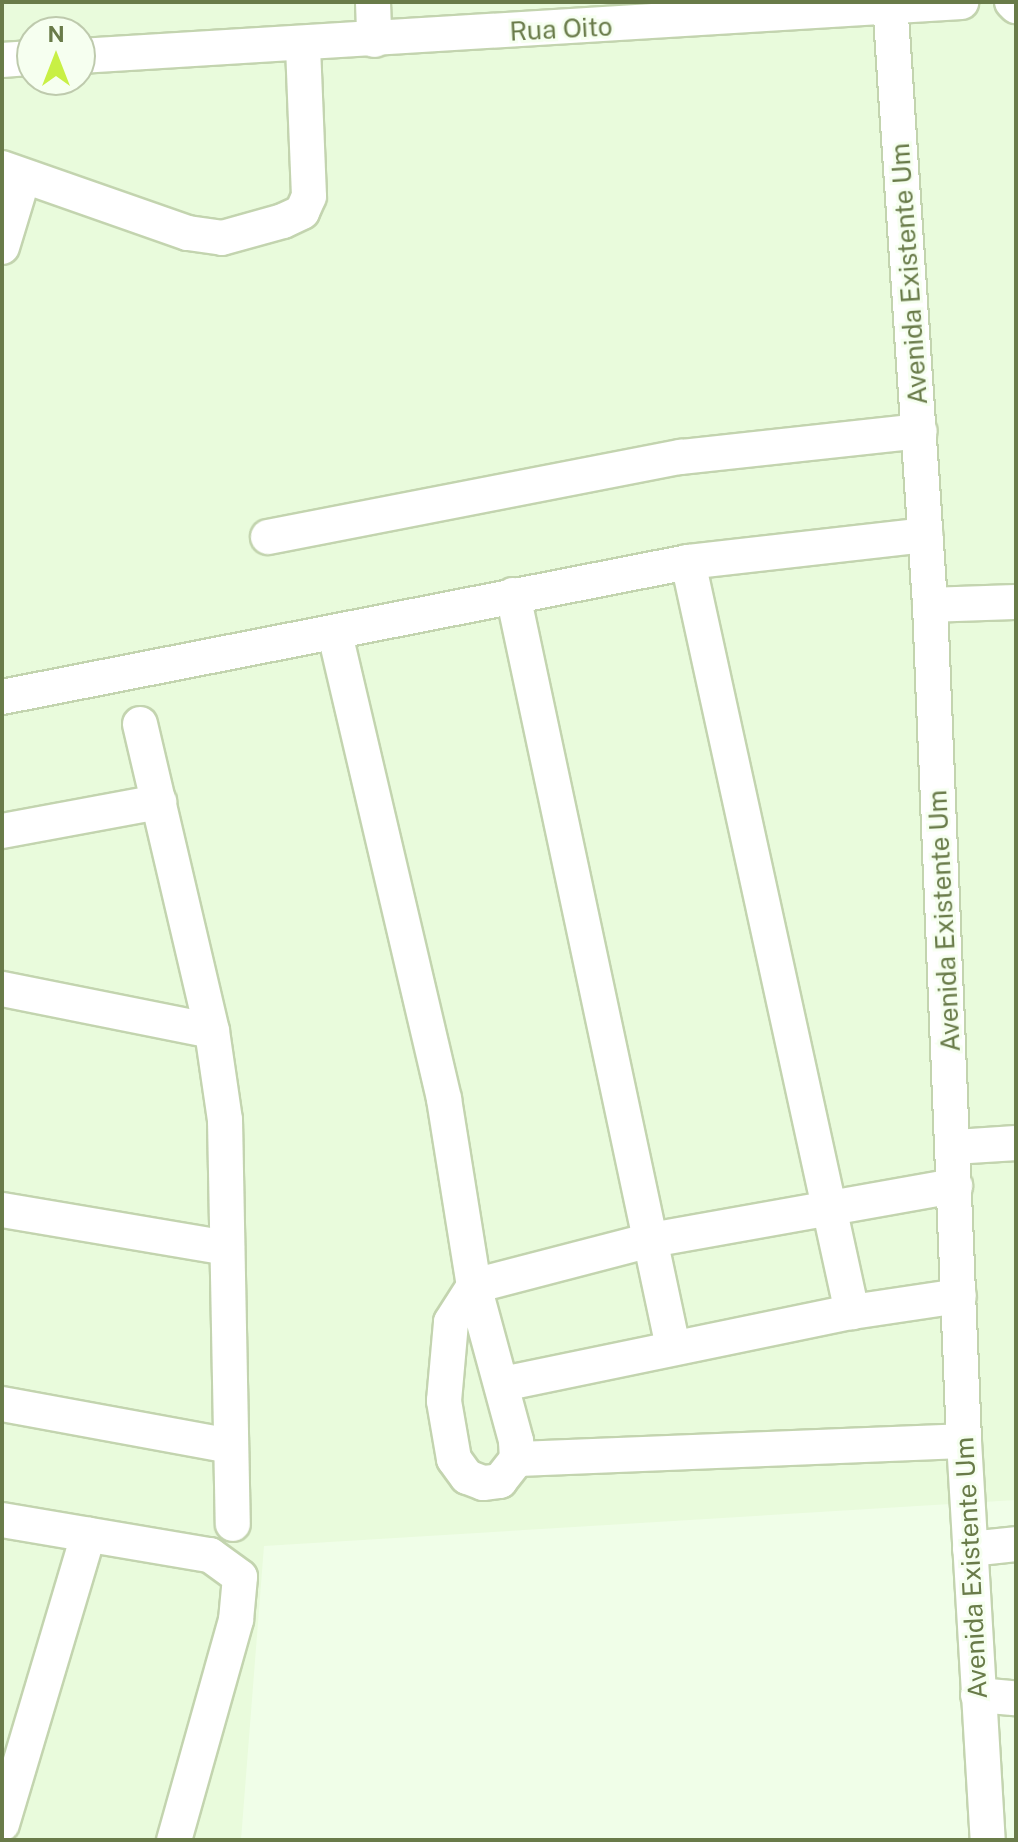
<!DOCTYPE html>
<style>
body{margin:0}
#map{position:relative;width:1018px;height:1842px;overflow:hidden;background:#f0fee8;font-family:"Public Sans",sans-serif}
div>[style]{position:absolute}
.residential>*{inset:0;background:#e9fbdc}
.roads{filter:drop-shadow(2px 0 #c3d4af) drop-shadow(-2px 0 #c3d4af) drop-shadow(0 2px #c3d4af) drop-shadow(0 -2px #c3d4af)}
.minor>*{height:34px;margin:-17px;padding:0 17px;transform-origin:17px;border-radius:17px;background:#fff}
span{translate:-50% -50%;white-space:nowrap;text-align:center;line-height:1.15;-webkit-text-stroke:6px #f6fff0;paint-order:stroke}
.street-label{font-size:26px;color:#697b49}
.frame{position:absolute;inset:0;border:4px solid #697b49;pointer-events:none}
.north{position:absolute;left:16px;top:16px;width:80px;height:80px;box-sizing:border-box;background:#f6fff0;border:2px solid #becaad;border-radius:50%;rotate:0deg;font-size:22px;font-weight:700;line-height:32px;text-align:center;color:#697b49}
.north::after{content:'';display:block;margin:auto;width:28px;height:36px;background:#c8f045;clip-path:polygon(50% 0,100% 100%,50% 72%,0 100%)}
</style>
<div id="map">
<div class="residential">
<div style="clip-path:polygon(evenodd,2px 2px,1016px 2px,1016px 1500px,264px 1546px,241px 1840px,2px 1840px,2px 2px,32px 32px,80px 32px,80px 80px,32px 80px,32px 32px)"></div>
</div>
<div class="roads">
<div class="minor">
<div style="left:373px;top:2px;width:38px;rotate:88deg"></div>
<div style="left:890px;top:2px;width:604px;rotate:86.2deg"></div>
<div style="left:930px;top:605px;width:837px;rotate:87.67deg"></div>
<div style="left:964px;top:1441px;width:400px;rotate:86.6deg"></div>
<div style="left:1012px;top:2px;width:6px;rotate:45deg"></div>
<div style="left:80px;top:56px;width:883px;rotate:-3.51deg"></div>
<div style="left:2px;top:60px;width:30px;rotate:-4deg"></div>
<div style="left:2px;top:168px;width:197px;rotate:19.3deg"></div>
<div style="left:188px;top:233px;width:34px;rotate:8deg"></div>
<div style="left:222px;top:238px;width:63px;rotate:-15.6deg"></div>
<div style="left:283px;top:221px;width:21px;rotate:-25deg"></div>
<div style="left:302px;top:212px;width:17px;rotate:-66deg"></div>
<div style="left:309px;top:196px;width:150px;rotate:-92.3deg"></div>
<div style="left:2px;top:247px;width:72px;rotate:-73.1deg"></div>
<div style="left:268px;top:537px;width:421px;rotate:-11deg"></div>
<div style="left:681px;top:457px;width:240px;rotate:-6.2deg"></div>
<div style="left:688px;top:562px;width:768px;rotate:77.67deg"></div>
<div style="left:513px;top:595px;width:769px;rotate:77.99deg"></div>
<div style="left:930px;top:605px;width:86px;rotate:-2deg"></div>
<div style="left:335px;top:634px;width:478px;rotate:76.8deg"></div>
<div style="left:444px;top:1099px;width:189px;rotate:80.9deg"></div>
<div style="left:474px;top:1286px;width:161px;rotate:74.8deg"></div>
<div style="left:516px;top:1441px;width:18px;rotate:87deg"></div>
<div style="left:517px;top:1459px;width:28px;rotate:128deg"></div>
<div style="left:500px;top:1481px;width:17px;rotate:173deg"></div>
<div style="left:483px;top:1483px;width:17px;rotate:-159deg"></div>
<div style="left:467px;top:1477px;width:22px;rotate:-126deg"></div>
<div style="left:454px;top:1459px;width:59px;rotate:-99.8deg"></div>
<div style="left:444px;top:1401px;width:79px;rotate:-84.9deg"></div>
<div style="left:451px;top:1322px;width:43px;rotate:-57.4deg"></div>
<div style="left:474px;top:1286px;width:183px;rotate:-14.6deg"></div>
<div style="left:651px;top:1240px;width:309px;rotate:-10.1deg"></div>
<div style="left:2px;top:697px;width:699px;rotate:-11.13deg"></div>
<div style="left:688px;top:562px;width:239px;rotate:-6.5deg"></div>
<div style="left:140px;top:724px;width:315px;rotate:76.8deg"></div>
<div style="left:212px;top:1031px;width:90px;rotate:81.7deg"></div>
<div style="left:225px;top:1120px;width:404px;rotate:88.9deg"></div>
<div style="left:2px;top:831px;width:160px;rotate:-10.5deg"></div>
<div style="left:2px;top:989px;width:214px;rotate:11.3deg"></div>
<div style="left:954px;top:1147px;width:62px;rotate:-3.7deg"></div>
<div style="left:2px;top:1210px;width:228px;rotate:9.6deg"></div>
<div style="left:503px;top:1384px;width:356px;rotate:-11.7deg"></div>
<div style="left:852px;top:1312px;width:108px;rotate:-8.5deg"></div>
<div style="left:2px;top:1404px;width:232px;rotate:10.4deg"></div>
<div style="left:517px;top:1459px;width:447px;rotate:-2.3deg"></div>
<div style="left:2px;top:1520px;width:211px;rotate:9.6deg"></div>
<div style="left:210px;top:1555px;width:37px;rotate:36deg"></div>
<div style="left:240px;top:1577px;width:43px;rotate:95.3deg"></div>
<div style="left:236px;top:1620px;width:229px;rotate:105.7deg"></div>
<div style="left:970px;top:1549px;width:46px;rotate:-6.2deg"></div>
<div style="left:978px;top:1695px;width:38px;rotate:5deg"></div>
<div style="left:2px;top:1824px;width:302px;rotate:-73.4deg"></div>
</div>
</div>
<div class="street-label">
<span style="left:561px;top:29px;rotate:-3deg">Rua Oito</span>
<span style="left:909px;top:274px;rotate:-94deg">Avenida Existente Um</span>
<span style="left:944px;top:921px;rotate:-93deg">Avenida Existente Um</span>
<span style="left:971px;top:1568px;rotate:-93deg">Avenida Existente Um</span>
</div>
<div class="frame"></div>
<div class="north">N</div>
</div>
